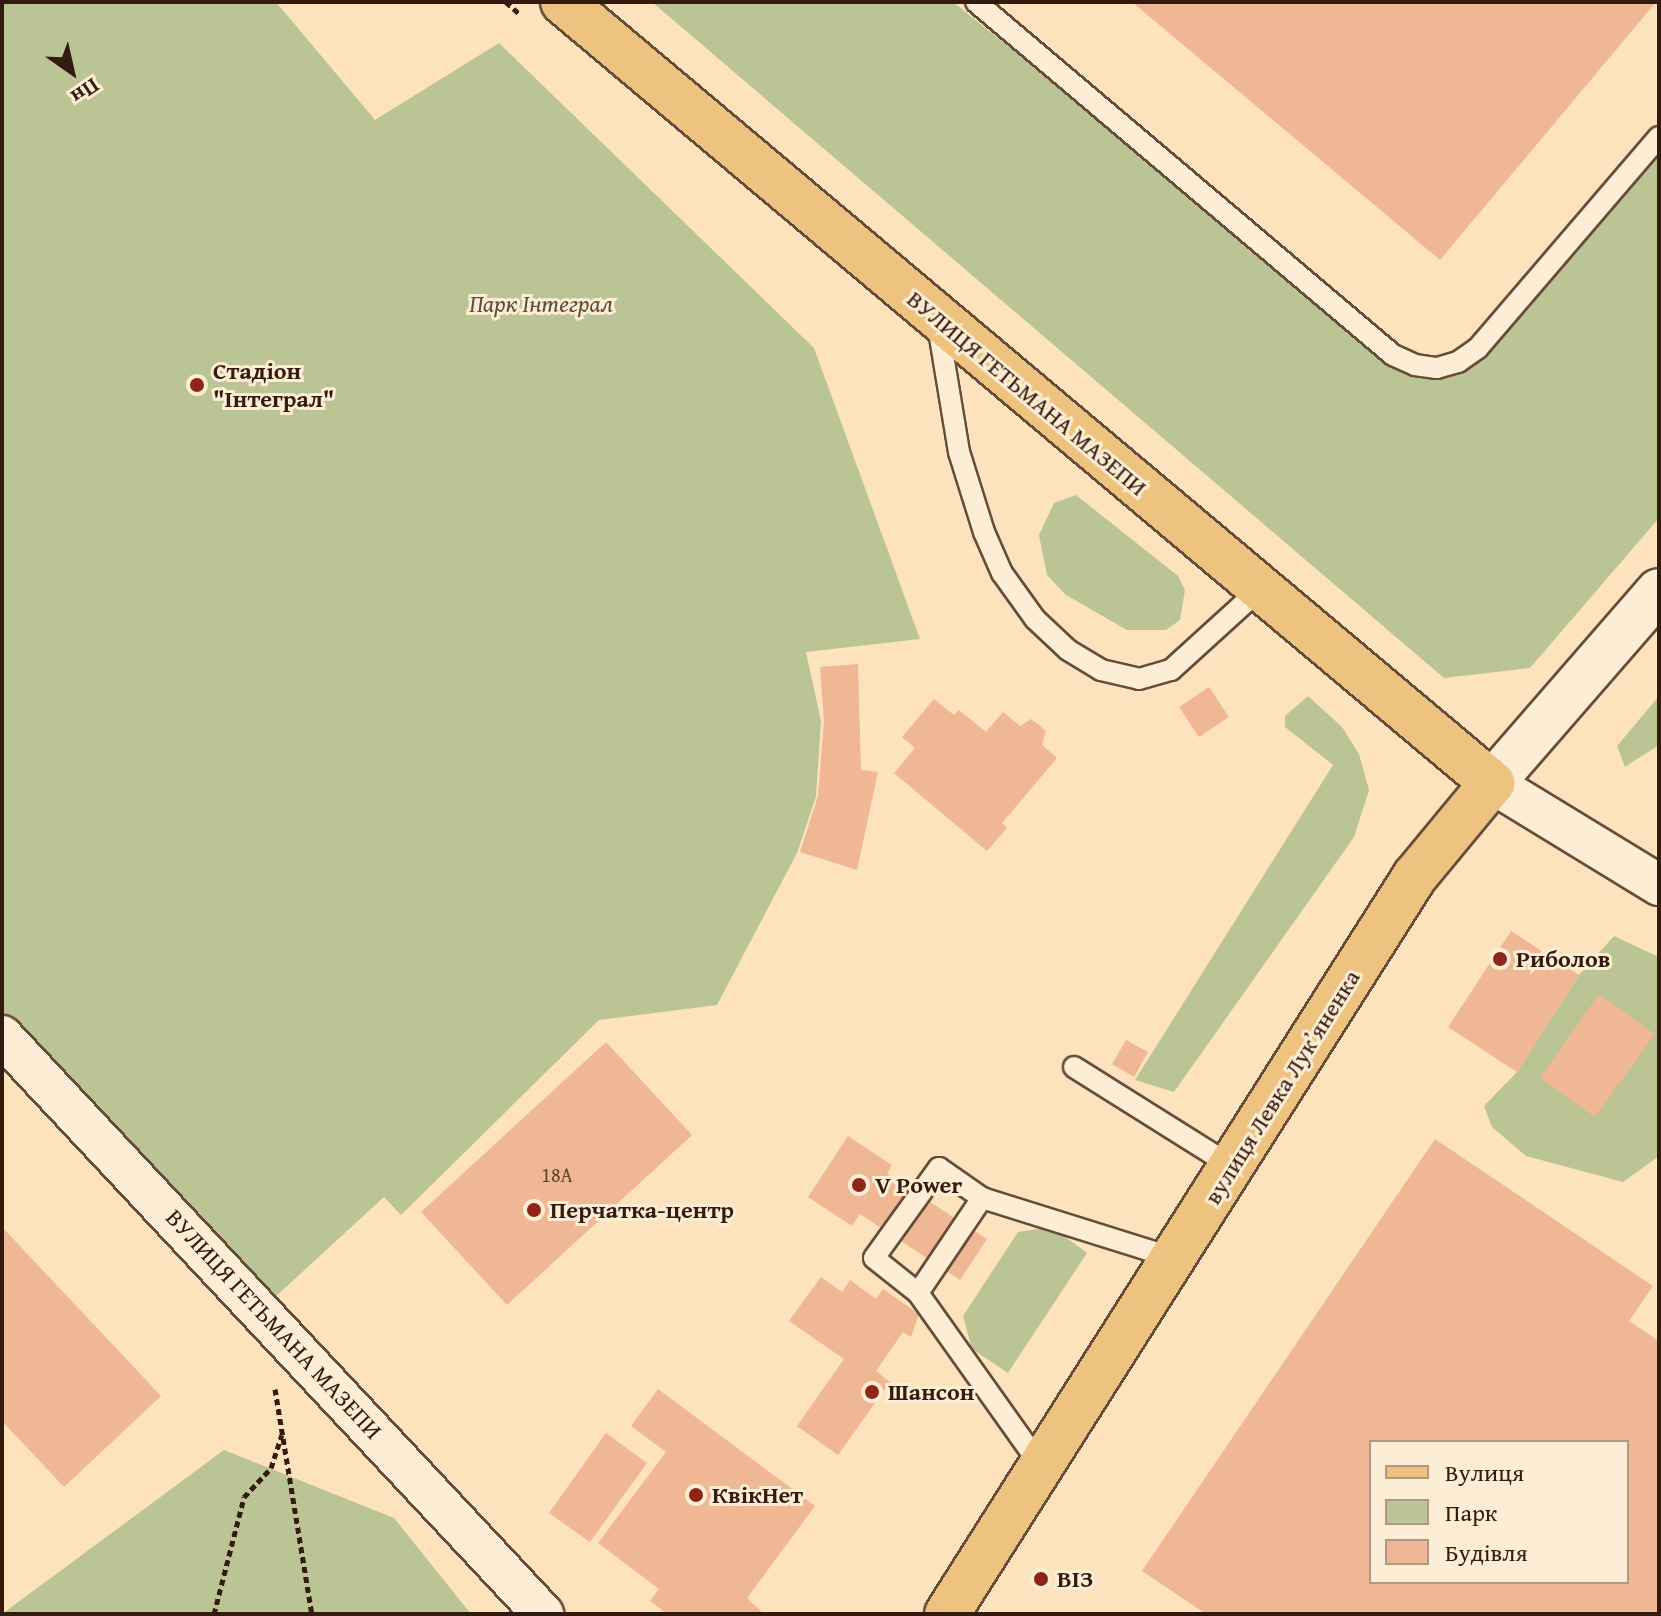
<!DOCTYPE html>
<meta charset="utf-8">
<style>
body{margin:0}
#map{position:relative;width:1661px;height:1616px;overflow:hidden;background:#fce3be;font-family:"Gentium Book Plus",serif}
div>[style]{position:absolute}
.green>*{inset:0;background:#bbc494}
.building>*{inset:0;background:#efb793}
.path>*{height:5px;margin-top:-2.5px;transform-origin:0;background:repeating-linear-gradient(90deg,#341b0f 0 6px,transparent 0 10px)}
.roads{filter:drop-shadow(2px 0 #664d3b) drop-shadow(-2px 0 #664d3b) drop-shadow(0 2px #664d3b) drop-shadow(0 -2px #664d3b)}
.service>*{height:20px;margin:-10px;padding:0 10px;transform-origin:10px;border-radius:10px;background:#fdedd5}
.minor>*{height:40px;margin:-20px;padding:0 20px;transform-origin:20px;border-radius:20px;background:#fdedd5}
.secondary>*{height:44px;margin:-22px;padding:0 22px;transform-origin:22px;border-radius:22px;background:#fdedd5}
.primary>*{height:44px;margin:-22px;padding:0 22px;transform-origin:22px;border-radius:22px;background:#eec27f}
.dots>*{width:22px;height:22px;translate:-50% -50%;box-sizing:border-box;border:4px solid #fdedd5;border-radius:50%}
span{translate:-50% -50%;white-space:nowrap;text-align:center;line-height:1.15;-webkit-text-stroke:6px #fdedd5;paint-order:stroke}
.number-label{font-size:20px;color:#634230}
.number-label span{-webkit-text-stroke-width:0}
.park-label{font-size:24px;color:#5c4e37;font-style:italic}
.poi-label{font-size:24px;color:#341b0f;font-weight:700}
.left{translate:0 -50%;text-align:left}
.street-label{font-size:24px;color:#341b0f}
.frame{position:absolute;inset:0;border:4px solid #341b0f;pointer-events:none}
.legend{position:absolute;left:1369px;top:1440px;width:260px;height:144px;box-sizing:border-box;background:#fdedd5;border:2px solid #ad9986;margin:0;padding:10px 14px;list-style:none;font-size:24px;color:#341b0f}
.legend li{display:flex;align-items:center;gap:16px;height:40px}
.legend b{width:40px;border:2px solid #ad9986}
.north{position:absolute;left:32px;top:32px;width:80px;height:80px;-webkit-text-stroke:6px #fdedd5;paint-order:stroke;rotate:146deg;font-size:22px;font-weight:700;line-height:32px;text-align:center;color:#341b0f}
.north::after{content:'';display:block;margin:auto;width:28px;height:36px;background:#341b0f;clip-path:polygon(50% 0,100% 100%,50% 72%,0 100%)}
</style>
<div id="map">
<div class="green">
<div style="clip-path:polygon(2px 2px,276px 2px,375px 120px,499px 43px,814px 348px,920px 639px,806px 652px,821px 721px,816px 796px,797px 853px,717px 1005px,599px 1020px,401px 1215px,384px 1197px,262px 1309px,2px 1036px)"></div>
<div style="clip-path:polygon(652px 2px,953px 2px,1393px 354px,1458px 362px,1659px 137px,1659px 518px,1530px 668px,1444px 678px)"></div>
<div style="clip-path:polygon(1076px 495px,1178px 576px,1185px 590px,1180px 620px,1166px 630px,1127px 630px,1066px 595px,1047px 575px,1039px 535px,1054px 503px)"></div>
<div style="clip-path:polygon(1308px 696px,1342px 727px,1359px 754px,1369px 790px,1354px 837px,1174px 1092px,1135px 1080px,1333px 765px,1285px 727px,1285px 716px)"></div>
<div style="clip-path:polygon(1659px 696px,1659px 745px,1625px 767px,1617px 746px)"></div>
<div style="clip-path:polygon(1614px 936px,1659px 957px,1659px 1156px,1623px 1182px,1526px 1156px,1492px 1127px,1484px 1106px,1517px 1072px,1579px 975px)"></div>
<div style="clip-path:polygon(1052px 1227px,1087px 1253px,1008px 1373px,972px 1349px,963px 1316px,1018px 1232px)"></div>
<div style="clip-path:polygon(224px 1450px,394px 1518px,471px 1614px,2px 1614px)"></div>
</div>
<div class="building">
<div style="clip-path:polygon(1132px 2px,1656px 2px,1440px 260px)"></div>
<div style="clip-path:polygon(858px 664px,861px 770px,878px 772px,857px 870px,800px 852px,818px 796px,824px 721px,820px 667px)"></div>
<div style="clip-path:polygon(1209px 687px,1229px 717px,1199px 737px,1179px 707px)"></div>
<div style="clip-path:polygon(934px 699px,954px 715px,959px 710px,986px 732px,1003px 712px,1020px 726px,1031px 719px,1046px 731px,1042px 745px,1057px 758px,1002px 823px,1007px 828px,987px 851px,894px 773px,915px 748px,902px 737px)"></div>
<div style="clip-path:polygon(1511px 931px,1579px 975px,1517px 1072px,1448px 1027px)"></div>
<div style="clip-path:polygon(1599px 994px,1655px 1034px,1595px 1117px,1540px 1078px)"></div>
<div style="clip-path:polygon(1126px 1040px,1148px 1052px,1134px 1077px,1112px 1064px)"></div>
<div style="clip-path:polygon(606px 1042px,692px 1135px,507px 1305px,421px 1212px)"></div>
<div style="clip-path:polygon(848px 1136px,892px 1165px,887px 1174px,987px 1239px,960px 1280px,860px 1214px,852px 1226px,808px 1197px)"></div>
<div style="clip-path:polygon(evenodd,1435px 1139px,1653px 1286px,1629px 1321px,1659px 1341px,1659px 1614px,1206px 1614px,1142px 1571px,1435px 1139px,1371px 1442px,1627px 1442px,1627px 1582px,1371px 1582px,1371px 1442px)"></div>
<div style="clip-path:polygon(2px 1227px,161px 1396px,64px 1487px,2px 1421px)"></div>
<div style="clip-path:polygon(821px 1277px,842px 1292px,850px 1280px,876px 1299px,883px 1289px,919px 1314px,911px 1337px,903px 1332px,876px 1371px,890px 1382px,838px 1455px,797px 1426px,844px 1359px,789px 1321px)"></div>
<div style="clip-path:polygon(658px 1389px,815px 1506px,747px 1598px,764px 1614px,667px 1614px,650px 1601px,659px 1589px,598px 1543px,666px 1452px,631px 1426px)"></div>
<div style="clip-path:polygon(606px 1433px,647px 1463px,590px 1542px,549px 1513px)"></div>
</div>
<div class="path">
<div style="left:506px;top:2px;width:18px;rotate:41deg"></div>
<div style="left:275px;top:1389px;width:228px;rotate:80.7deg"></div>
<div style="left:214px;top:1614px;width:121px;rotate:-75.6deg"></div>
<div style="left:244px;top:1497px;width:40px;rotate:-47deg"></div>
<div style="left:271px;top:1468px;width:35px;rotate:-72deg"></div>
</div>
<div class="roads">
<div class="service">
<div style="left:976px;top:2px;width:546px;rotate:40.25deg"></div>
<div style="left:1393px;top:355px;width:24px;rotate:24deg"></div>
<div style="left:1415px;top:365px;width:22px;rotate:8deg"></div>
<div style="left:1437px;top:368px;width:22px;rotate:-16deg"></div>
<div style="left:1458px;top:362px;width:24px;rotate:-35deg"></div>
<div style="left:1478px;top:348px;width:278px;rotate:-49.4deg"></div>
<div style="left:938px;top:325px;width:129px;rotate:80.6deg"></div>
<div style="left:959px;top:452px;width:84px;rotate:72.6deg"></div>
<div style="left:984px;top:532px;width:45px;rotate:66.3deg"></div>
<div style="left:1002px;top:573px;width:57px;rotate:54.3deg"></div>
<div style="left:1035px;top:619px;width:45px;rotate:43.2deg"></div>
<div style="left:1068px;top:650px;width:39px;rotate:31deg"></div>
<div style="left:1101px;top:670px;width:39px;rotate:13deg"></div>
<div style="left:1139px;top:679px;width:33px;rotate:-16deg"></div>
<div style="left:1171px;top:670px;width:120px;rotate:-42.3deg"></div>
<div style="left:1074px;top:1067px;width:186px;rotate:32.1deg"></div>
<div style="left:918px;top:1293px;width:56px;rotate:-141.5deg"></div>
<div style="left:874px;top:1258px;width:111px;rotate:-54.2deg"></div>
<div style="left:939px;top:1168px;width:52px;rotate:34.9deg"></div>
<div style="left:1041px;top:1466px;width:212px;rotate:-125.4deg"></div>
<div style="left:918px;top:1293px;width:115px;rotate:-56deg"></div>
<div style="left:982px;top:1198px;width:200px;rotate:17.4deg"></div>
</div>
<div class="minor">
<div style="left:1492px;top:783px;width:196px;rotate:31.4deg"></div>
<div style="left:2px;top:1036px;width:792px;rotate:46.89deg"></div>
</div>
<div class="secondary">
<div style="left:1492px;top:783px;width:254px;rotate:-49deg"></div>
</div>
<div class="primary">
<div style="left:563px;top:2px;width:1214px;rotate:40.05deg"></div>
<div style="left:1492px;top:783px;width:121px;rotate:129.6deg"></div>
<div style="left:1415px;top:876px;width:874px;rotate:122.38deg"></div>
</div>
</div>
<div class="dots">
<div style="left:197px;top:385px;background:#8f2418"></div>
<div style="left:1500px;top:959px;background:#8f2418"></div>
<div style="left:859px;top:1185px;background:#8f2418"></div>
<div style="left:534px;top:1210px;background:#8f2418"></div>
<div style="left:872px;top:1392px;background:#8f2418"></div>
<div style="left:696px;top:1495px;background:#8f2418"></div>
<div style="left:1041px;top:1579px;background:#8f2418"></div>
</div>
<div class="number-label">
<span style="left:557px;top:1174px">18А</span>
</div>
<div class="park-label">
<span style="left:541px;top:304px">Парк Інтеграл</span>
</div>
<div class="poi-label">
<span class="left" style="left:213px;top:385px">Стадіон<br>"Інтеграл"</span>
<span class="left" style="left:1516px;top:959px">Риболов</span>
<span class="left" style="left:875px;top:1185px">V Power</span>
<span class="left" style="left:550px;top:1210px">Перчатка-центр</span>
<span class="left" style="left:888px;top:1392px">Шансон</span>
<span class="left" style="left:712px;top:1495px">КвікНет</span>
<span class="left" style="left:1057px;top:1579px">ВІЗ</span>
</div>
<div class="street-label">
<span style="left:1027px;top:393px;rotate:40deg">ВУЛИЦЯ ГЕТЬМАНА МАЗЕПИ</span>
<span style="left:1282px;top:1087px;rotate:-58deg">вулиця Левка Лукʼяненка</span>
<span style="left:274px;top:1324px;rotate:47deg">ВУЛИЦЯ ГЕТЬМАНА МАЗЕПИ</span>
</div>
<div class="frame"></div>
<ul class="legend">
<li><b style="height:10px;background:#eec27f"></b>Вулиця</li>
<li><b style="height:22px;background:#bbc494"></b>Парк</li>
<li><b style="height:22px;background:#efb793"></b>Будівля</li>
</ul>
<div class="north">Пн</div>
</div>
